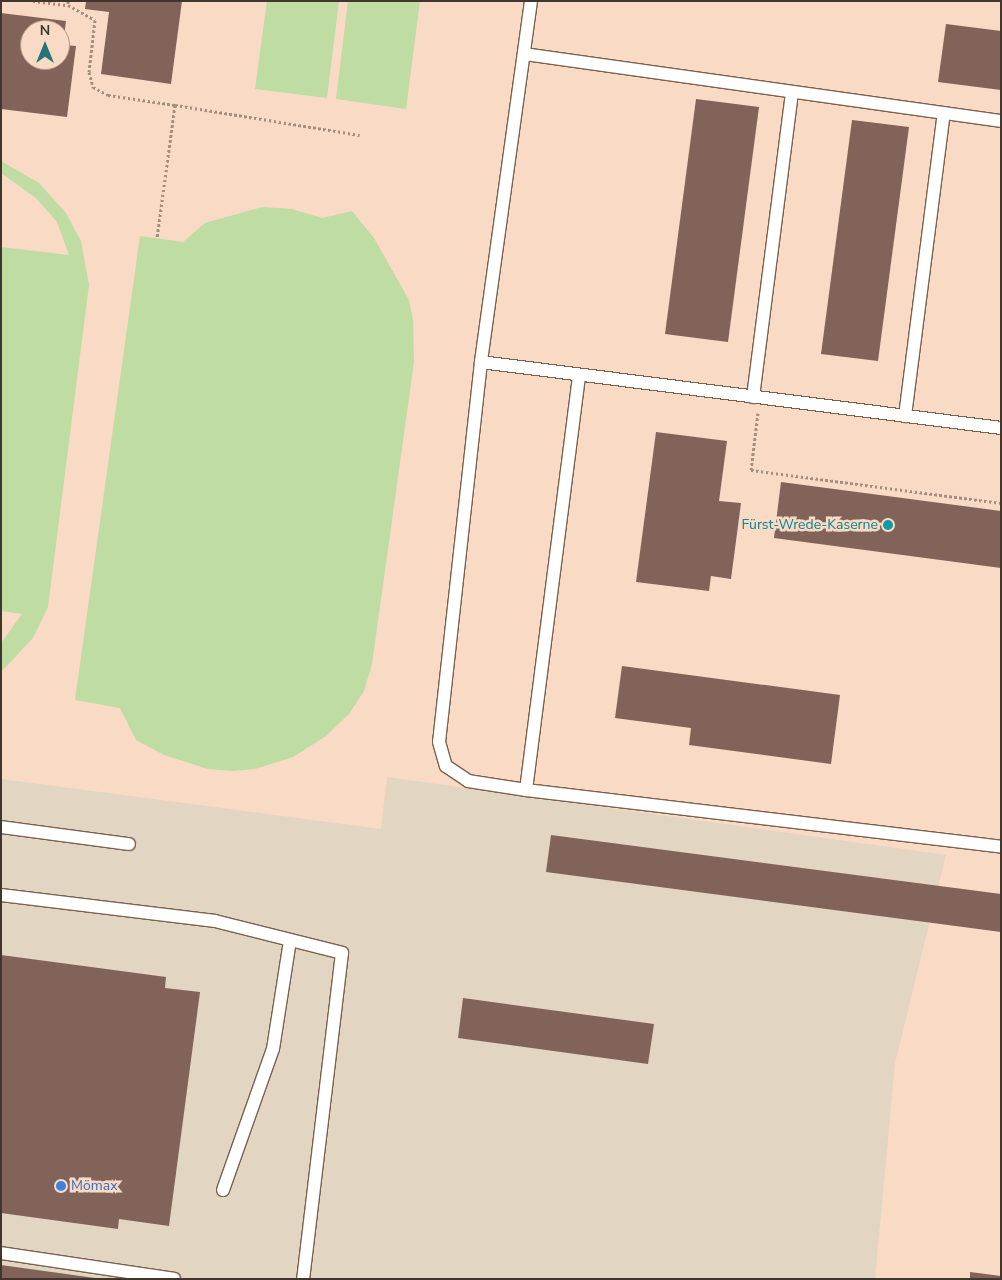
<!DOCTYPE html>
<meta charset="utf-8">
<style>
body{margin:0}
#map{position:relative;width:1002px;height:1280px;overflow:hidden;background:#f8dac5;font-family:"Nunito Sans",sans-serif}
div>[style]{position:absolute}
.commercial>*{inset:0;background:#e2d5c1}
.green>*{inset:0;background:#bfdca2}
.building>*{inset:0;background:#826359}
.path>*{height:3px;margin-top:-1.5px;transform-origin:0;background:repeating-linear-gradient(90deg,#a48f7f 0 2.5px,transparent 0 5px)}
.roads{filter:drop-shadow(1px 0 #7a604d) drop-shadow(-1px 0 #7a604d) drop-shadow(0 1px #7a604d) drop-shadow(0 -1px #7a604d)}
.lane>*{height:12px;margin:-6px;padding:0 6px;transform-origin:6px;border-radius:6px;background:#fff}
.dots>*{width:14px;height:14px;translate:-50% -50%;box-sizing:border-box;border:2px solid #f8dac5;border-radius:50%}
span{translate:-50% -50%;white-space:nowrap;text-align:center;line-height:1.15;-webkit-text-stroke:5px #f8dac5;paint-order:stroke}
.culture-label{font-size:14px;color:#0d838f}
.right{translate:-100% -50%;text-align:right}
.shop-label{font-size:14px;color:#366cbe}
.left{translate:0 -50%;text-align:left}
.frame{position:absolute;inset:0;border:2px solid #41362d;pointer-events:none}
.north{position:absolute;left:20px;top:20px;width:50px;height:50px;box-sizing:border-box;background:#f8dac5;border:1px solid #af9888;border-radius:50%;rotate:0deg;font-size:14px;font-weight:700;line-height:20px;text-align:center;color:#41362d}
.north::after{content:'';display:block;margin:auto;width:18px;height:22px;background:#287279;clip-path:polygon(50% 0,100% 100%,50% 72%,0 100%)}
</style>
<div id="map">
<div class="commercial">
<div style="clip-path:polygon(387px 777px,946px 855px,895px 1063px,875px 1279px,1px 1279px,1px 779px,381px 829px)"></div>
</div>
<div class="green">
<div style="clip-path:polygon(267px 1px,339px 1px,327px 98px,255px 89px)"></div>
<div style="clip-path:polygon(348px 1px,420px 1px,406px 109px,336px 99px)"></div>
<div style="clip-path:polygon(1px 161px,39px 183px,66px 213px,81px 241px,89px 285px,48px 607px,33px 638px,1px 672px,1px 643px,22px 614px,1px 611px,1px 247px,69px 255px,57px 222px,36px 198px,1px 173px)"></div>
<div style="clip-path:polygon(262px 207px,292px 209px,322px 218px,352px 211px,374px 238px,409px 300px,413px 320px,414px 362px,372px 664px,364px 691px,349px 714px,326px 736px,293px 757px,255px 769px,233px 771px,208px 769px,164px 755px,136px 740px,120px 708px,75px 700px,140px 236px,183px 242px,205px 223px)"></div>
</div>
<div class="building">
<div style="clip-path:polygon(86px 1px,182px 1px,171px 84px,101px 74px,109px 12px,85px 9px)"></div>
<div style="clip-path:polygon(evenodd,1px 13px,66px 21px,63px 45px,76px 46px,67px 117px,1px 109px,1px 13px,30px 30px,60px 30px,60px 60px,30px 60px,30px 30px)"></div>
<div style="clip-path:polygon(946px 24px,1001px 31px,1001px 90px,938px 82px)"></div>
<div style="clip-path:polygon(696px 99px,759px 107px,728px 342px,665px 334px)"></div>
<div style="clip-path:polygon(852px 120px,909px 127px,878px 361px,821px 354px)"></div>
<div style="clip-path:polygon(656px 432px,727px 441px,719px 501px,741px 503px,731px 579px,711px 576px,709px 591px,636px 582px)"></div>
<div style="clip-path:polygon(781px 482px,1001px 511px,1001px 568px,774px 538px)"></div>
<div style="clip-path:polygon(622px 666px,840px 695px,831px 764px,689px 745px,691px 728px,615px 718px)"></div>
<div style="clip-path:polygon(551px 835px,1001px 894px,1001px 932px,546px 872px)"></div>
<div style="clip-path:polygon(1px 955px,166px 977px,165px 988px,200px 992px,169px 1226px,119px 1219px,118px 1229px,1px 1213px)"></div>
<div style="clip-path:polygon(463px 998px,654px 1024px,648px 1064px,458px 1038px)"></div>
<div style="clip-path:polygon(1px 1265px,95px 1278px,95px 1279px,1px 1279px)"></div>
<div style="clip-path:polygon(970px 1272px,1001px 1276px,1001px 1279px,970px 1279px)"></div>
</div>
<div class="path">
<div style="left:33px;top:1px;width:35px;rotate:7deg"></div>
<div style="left:68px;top:1px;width:4px;rotate:90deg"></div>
<div style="left:68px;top:5px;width:31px;rotate:29deg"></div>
<div style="left:95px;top:20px;width:52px;rotate:96.6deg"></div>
<div style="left:89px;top:72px;width:16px;rotate:75deg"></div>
<div style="left:93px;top:87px;width:17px;rotate:28deg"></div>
<div style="left:108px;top:95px;width:68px;rotate:8.5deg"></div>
<div style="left:175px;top:105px;width:134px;rotate:97.7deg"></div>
<div style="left:175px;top:105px;width:187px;rotate:9.2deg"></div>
<div style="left:758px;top:413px;width:57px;rotate:97deg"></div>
<div style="left:751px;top:470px;width:252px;rotate:7.5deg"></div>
</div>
<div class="roads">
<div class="lane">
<div style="left:531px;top:1px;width:364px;rotate:97.9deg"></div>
<div style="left:481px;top:362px;width:382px;rotate:96.3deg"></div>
<div style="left:439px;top:742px;width:25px;rotate:74deg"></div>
<div style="left:446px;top:766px;width:27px;rotate:34deg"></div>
<div style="left:468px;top:781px;width:59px;rotate:8.8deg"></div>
<div style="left:526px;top:790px;width:478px;rotate:6.8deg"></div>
<div style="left:524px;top:54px;width:482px;rotate:8deg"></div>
<div style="left:481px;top:362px;width:524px;rotate:7.23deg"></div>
<div style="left:753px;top:397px;width:307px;rotate:-82.7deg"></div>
<div style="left:905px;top:416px;width:305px;rotate:-82.7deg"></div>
<div style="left:526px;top:790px;width:417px;rotate:-82.7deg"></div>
<div style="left:1px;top:827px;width:129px;rotate:7.6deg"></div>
<div style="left:1px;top:895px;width:216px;rotate:6.9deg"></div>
<div style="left:215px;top:921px;width:131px;rotate:14.1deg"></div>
<div style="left:342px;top:953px;width:328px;rotate:96.8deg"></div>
<div style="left:223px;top:1190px;width:150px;rotate:-70.5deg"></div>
<div style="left:273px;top:1049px;width:110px;rotate:-81.1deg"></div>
<div style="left:1px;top:1253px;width:175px;rotate:8.5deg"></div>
</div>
</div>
<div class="dots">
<div style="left:888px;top:525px;background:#0f9aa8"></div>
<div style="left:61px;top:1186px;background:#3f7fe0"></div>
</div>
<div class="culture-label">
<span class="right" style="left:878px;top:525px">Fürst-Wrede-Kaserne</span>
</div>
<div class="shop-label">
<span class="left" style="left:71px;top:1186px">Mömax</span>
</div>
<div class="frame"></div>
<div class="north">N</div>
</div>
